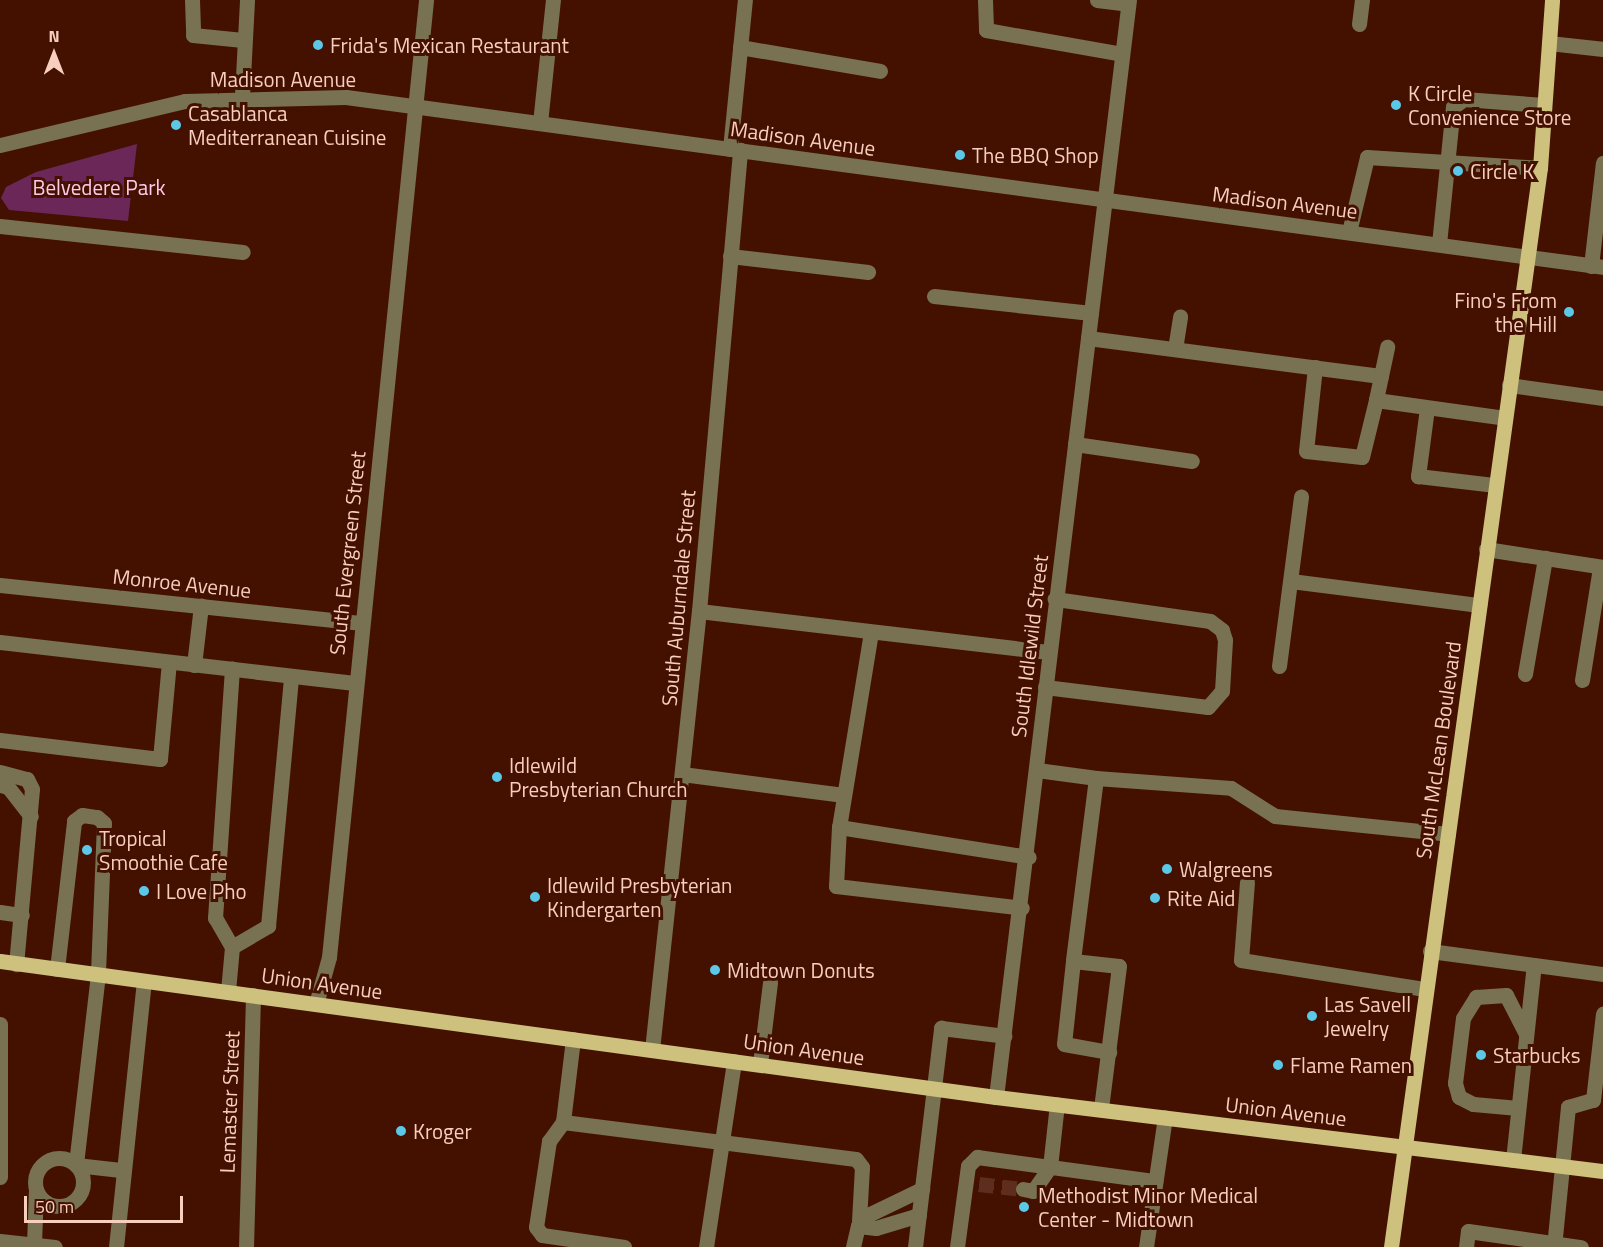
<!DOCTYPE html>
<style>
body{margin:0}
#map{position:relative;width:1603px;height:1247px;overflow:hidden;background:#410;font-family:"Titillium Web",sans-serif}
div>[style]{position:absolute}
.green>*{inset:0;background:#6a2758}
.minor-tunnel>*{height:15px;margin-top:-7.5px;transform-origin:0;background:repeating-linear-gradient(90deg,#5f2d1d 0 15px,transparent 0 23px)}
.minor>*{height:15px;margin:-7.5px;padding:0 7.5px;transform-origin:7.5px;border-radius:7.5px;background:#787252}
.minor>.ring{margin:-7.5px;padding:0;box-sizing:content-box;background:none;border:15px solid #787252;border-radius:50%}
.major>*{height:15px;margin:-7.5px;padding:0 7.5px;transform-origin:7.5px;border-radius:7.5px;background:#cdc17d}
.dots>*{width:16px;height:16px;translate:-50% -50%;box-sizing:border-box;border:3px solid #410;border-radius:50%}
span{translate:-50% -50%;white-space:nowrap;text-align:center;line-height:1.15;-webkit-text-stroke:6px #410;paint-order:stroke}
.poi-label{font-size:21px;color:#f8cebf}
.left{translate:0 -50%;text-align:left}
.right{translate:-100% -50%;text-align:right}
.street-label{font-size:21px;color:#f8cebf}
.park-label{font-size:21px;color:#fdcaeb}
.north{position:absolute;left:24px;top:24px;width:60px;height:60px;-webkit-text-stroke:4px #410;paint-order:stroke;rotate:0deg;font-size:16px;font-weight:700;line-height:24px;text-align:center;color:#f8cebf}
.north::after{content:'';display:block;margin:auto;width:21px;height:27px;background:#f8cebf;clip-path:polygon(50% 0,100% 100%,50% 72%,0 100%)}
.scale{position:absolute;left:24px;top:1196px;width:159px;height:27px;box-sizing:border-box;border:3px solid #f8cebf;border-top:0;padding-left:8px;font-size:18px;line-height:21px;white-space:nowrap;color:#f8cebf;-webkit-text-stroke:4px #410;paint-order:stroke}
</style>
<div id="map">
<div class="green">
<div style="clip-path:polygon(137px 144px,128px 221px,9px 210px,1px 198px,6px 187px,36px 172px)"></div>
</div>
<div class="minor-tunnel">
<div style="left:979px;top:1184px;width:44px;rotate:6.5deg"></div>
</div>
<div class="minor">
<div style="left:192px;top:0;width:35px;rotate:88deg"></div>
<div style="left:193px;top:35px;width:50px;rotate:5.7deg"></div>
<div style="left:985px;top:0;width:30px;rotate:88deg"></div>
<div style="left:986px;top:30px;width:138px;rotate:10deg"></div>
<div style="left:1097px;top:0;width:31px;rotate:7deg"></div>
<div style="left:1359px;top:24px;width:24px;rotate:-83deg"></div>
<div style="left:1549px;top:43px;width:54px;rotate:6.3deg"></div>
<div style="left:740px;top:47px;width:142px;rotate:9.7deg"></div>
<div style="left:242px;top:96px;width:96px;rotate:-87deg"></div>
<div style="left:540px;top:123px;width:124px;rotate:-84deg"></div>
<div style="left:0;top:145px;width:190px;rotate:-13.4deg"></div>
<div style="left:185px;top:101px;width:161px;rotate:-1.4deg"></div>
<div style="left:346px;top:97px;width:1268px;rotate:7.7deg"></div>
<div style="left:730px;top:149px;width:150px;rotate:-84.3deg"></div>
<div style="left:0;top:226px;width:244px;rotate:6.1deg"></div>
<div style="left:1349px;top:232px;width:77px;rotate:-76.5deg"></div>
<div style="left:1367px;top:157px;width:173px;rotate:3.6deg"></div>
<div style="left:1439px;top:244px;width:138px;rotate:-84.2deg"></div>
<div style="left:1453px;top:107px;width:14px;rotate:-36deg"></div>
<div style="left:1464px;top:99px;width:80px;rotate:4.3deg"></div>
<div style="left:730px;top:256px;width:139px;rotate:6.6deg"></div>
<div style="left:1591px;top:266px;width:104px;rotate:-83.4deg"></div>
<div style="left:934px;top:296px;width:158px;rotate:6.2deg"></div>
<div style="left:1088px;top:338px;width:295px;rotate:7.4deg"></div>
<div style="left:1381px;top:376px;width:25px;rotate:102deg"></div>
<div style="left:1376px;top:400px;width:130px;rotate:7.9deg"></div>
<div style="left:1175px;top:349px;width:33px;rotate:-81deg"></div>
<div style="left:1315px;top:367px;width:84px;rotate:96.1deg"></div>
<div style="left:1306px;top:451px;width:56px;rotate:6.1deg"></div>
<div style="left:1362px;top:457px;width:59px;rotate:-76.2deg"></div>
<div style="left:1381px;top:376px;width:30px;rotate:-78deg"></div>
<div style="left:1509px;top:385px;width:95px;rotate:7.9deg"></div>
<div style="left:1427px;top:408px;width:69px;rotate:97.5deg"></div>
<div style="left:1418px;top:476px;width:78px;rotate:6.7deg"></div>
<div style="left:1075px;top:444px;width:118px;rotate:8.3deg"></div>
<div style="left:1486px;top:549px;width:118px;rotate:8.7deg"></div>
<div style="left:1291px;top:581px;width:190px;rotate:7.3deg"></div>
<div style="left:0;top:585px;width:362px;rotate:6deg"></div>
<div style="left:699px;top:611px;width:352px;rotate:6.7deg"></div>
<div style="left:871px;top:632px;width:198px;rotate:99.3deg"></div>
<div style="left:839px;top:827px;width:192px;rotate:9deg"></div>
<div style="left:0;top:642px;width:357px;rotate:6.6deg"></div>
<div style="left:194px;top:665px;width:60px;rotate:-83.3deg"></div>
<div style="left:1279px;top:666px;width:171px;rotate:-82.6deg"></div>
<div style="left:1525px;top:674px;width:118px;rotate:-80.2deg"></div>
<div style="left:1582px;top:680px;width:114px;rotate:-80.9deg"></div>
<div style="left:1045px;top:687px;width:164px;rotate:7deg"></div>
<div style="left:1208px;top:707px;width:21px;rotate:-49deg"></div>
<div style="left:1222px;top:691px;width:51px;rotate:-86.6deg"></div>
<div style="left:1225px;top:640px;width:10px;rotate:-107deg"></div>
<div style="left:1222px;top:630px;width:15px;rotate:-143deg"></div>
<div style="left:1210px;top:621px;width:157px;rotate:-171.9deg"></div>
<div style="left:0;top:740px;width:161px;rotate:6.8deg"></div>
<div style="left:160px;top:759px;width:97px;rotate:-84.7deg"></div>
<div style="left:1037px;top:770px;width:60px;rotate:7.7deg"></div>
<div style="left:1096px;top:778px;width:184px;rotate:97.2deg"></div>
<div style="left:1073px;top:961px;width:46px;rotate:6.2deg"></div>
<div style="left:1119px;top:966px;width:144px;rotate:97.2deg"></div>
<div style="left:0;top:772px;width:28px;rotate:15deg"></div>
<div style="left:27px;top:779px;width:11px;rotate:63deg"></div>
<div style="left:32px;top:789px;width:176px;rotate:95.2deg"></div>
<div style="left:682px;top:774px;width:163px;rotate:7.4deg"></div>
<div style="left:1096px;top:778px;width:135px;rotate:4.2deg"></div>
<div style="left:1231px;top:788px;width:52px;rotate:32.5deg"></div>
<div style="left:1275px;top:816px;width:174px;rotate:5.9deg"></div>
<div style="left:0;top:785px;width:8px;rotate:14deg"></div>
<div style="left:8px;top:787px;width:37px;rotate:52deg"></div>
<div style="left:839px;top:827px;width:59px;rotate:92.9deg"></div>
<div style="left:836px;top:886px;width:187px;rotate:6.7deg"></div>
<div style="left:1247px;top:882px;width:78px;rotate:94.4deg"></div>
<div style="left:1241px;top:960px;width:185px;rotate:9deg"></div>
<div style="left:0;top:912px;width:22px;rotate:8deg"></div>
<div style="left:232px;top:947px;width:42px;rotate:-30.3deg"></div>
<div style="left:268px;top:926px;width:251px;rotate:-84.7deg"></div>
<div style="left:1430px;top:951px;width:175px;rotate:7.6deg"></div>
<div style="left:1073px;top:961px;width:83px;rotate:96.2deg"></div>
<div style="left:1064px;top:1044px;width:46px;rotate:10.1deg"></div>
<div style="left:57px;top:969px;width:149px;rotate:-83.4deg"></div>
<div style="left:74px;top:821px;width:10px;rotate:-37deg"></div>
<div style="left:82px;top:815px;width:15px;rotate:8deg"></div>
<div style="left:97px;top:817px;width:9px;rotate:41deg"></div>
<div style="left:104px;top:823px;width:151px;rotate:92.3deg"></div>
<div style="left:98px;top:974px;width:192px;rotate:96.6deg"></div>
<div style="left:76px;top:1165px;width:45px;rotate:6.3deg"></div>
<div style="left:228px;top:991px;width:44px;rotate:-84.8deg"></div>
<div style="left:232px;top:947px;width:34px;rotate:-120deg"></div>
<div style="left:215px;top:918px;width:250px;rotate:-86.1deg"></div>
<div style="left:316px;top:1004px;width:49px;rotate:-74.5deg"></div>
<div style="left:329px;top:957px;width:962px;rotate:-84.21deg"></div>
<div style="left:0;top:1024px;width:153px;rotate:90deg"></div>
<div style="left:573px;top:1039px;width:84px;rotate:96.9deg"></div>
<div style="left:563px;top:1122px;width:295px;rotate:7.2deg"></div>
<div style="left:856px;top:1159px;width:10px;rotate:53deg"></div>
<div style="left:862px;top:1167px;width:54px;rotate:93.2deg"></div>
<div style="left:652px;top:1050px;width:442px;rotate:-83.9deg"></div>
<div style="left:699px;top:611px;width:463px;rotate:-84.9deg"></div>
<div style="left:760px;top:1064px;width:82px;rotate:-83deg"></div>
<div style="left:996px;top:1097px;width:1105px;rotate:-83.09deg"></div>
<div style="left:1518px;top:1108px;width:45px;rotate:-174.9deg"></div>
<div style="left:1473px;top:1104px;width:16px;rotate:-153deg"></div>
<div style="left:1459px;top:1097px;width:15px;rotate:-106deg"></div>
<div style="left:1455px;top:1083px;width:65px;rotate:-83deg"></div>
<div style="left:1463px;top:1018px;width:25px;rotate:-58deg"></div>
<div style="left:1476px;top:997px;width:30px;rotate:-4deg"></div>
<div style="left:1506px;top:995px;width:44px;rotate:62.9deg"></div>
<div style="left:563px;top:1122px;width:24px;rotate:126deg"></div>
<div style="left:549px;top:1141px;width:87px;rotate:98.6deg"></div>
<div style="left:536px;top:1227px;width:10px;rotate:53deg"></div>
<div style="left:542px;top:1235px;width:83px;rotate:8.3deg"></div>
<div class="ring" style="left:35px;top:1158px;width:33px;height:33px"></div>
<div style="left:1513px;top:1160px;width:196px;rotate:-83.9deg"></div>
<div style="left:1023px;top:1189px;width:10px;rotate:11deg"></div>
<div style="left:1033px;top:1191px;width:29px;rotate:-55deg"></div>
<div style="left:1050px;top:1167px;width:63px;rotate:-83.7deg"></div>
<div style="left:919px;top:1215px;width:45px;rotate:163.2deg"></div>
<div style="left:876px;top:1228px;width:18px;rotate:-174deg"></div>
<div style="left:858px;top:1226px;width:17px;rotate:-45deg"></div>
<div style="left:870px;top:1214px;width:58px;rotate:-25.7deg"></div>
<div style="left:0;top:1241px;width:55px;rotate:6.2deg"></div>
<div style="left:34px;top:1244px;width:54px;rotate:-87.9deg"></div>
<div style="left:116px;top:1247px;width:267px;rotate:-84deg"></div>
<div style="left:246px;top:1247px;width:252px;rotate:-88.4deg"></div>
<div style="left:706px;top:1247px;width:188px;rotate:-81.4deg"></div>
<div style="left:853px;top:1247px;width:22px;rotate:-77deg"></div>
<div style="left:915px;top:1247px;width:221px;rotate:-83.2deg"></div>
<div style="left:941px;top:1028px;width:64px;rotate:7.1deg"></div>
<div style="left:957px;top:1247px;width:82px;rotate:-82.3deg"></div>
<div style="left:968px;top:1166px;width:13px;rotate:-45deg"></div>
<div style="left:977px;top:1157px;width:180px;rotate:7.7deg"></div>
<div style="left:1146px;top:1247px;width:131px;rotate:-81.7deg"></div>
<div style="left:1466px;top:1247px;width:16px;rotate:-83deg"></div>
<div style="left:1468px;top:1231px;width:114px;rotate:8.1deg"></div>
<div style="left:1554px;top:1247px;width:141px;rotate:-84.3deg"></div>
<div style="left:1568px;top:1107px;width:26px;rotate:-16deg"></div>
<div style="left:1593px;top:1100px;width:87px;rotate:-83.4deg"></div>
</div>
<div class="major">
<div style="left:0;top:961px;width:1005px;rotate:7.78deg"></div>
<div style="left:996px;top:1097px;width:611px;rotate:6.95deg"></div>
<div style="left:1391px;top:1247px;width:1089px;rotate:-82.14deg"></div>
<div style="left:1540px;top:168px;width:168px;rotate:-85.9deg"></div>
</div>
<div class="dots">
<div style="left:318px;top:45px;background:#5bc8e7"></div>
<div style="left:1396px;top:105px;background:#5bc8e7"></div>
<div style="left:176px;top:125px;background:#5bc8e7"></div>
<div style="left:960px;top:155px;background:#5bc8e7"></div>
<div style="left:1458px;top:171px;background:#5bc8e7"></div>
<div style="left:1569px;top:312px;background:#5bc8e7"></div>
<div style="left:497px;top:777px;background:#5bc8e7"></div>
<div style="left:87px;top:850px;background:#5bc8e7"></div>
<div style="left:1167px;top:869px;background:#5bc8e7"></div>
<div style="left:144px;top:891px;background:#5bc8e7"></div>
<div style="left:535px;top:897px;background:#5bc8e7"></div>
<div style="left:1155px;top:898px;background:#5bc8e7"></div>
<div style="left:715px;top:970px;background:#5bc8e7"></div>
<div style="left:1312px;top:1016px;background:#5bc8e7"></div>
<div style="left:1481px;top:1055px;background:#5bc8e7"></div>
<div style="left:1278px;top:1065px;background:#5bc8e7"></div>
<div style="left:401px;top:1131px;background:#5bc8e7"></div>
<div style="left:1024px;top:1207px;background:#5bc8e7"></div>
</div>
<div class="poi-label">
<span class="left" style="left:330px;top:45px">Frida's Mexican Restaurant</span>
<span class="left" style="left:1408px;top:105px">K Circle<br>Convenience Store</span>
<span class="left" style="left:188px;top:125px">Casablanca<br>Mediterranean Cuisine</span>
<span class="left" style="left:972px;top:155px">The BBQ Shop</span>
<span class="left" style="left:1470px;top:171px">Circle K</span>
<span class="right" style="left:1557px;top:312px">Fino's From<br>the Hill</span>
<span class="left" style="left:509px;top:777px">Idlewild<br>Presbyterian Church</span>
<span class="left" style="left:99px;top:850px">Tropical<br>Smoothie Cafe</span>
<span class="left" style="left:1179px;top:869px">Walgreens</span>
<span class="left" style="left:547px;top:897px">Idlewild Presbyterian<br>Kindergarten</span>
<span class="left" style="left:156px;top:891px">I Love Pho</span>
<span class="left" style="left:1167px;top:898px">Rite Aid</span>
<span class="left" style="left:727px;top:970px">Midtown Donuts</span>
<span class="left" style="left:1324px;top:1016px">Las Savell<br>Jewelry</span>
<span class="left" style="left:1493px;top:1055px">Starbucks</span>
<span class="left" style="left:1290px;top:1065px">Flame Ramen</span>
<span class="left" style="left:413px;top:1131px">Kroger</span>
<span class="left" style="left:1038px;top:1207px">Methodist Minor Medical<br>Center - Midtown</span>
</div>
<div class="street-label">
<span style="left:283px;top:79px">Madison Avenue</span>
<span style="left:803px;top:138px;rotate:8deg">Madison Avenue</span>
<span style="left:1285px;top:202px;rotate:7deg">Madison Avenue</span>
<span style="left:347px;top:553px;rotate:-84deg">South Evergreen Street</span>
<span style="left:182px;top:583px;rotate:6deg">Monroe Avenue</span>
<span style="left:678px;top:598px;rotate:-85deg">South Auburndale Street</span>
<span style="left:1029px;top:646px;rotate:-83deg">South Idlewild Street</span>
<span style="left:1438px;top:750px;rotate:-82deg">South McLean Boulevard</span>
<span style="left:322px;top:983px;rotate:8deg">Union Avenue</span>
<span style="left:804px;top:1049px;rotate:8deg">Union Avenue</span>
<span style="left:229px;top:1102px;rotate:-88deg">Lemaster Street</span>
<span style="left:1286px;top:1111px;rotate:7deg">Union Avenue</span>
</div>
<div class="park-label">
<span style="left:99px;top:187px">Belvedere Park</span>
</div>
<div class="north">N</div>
<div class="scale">50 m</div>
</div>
